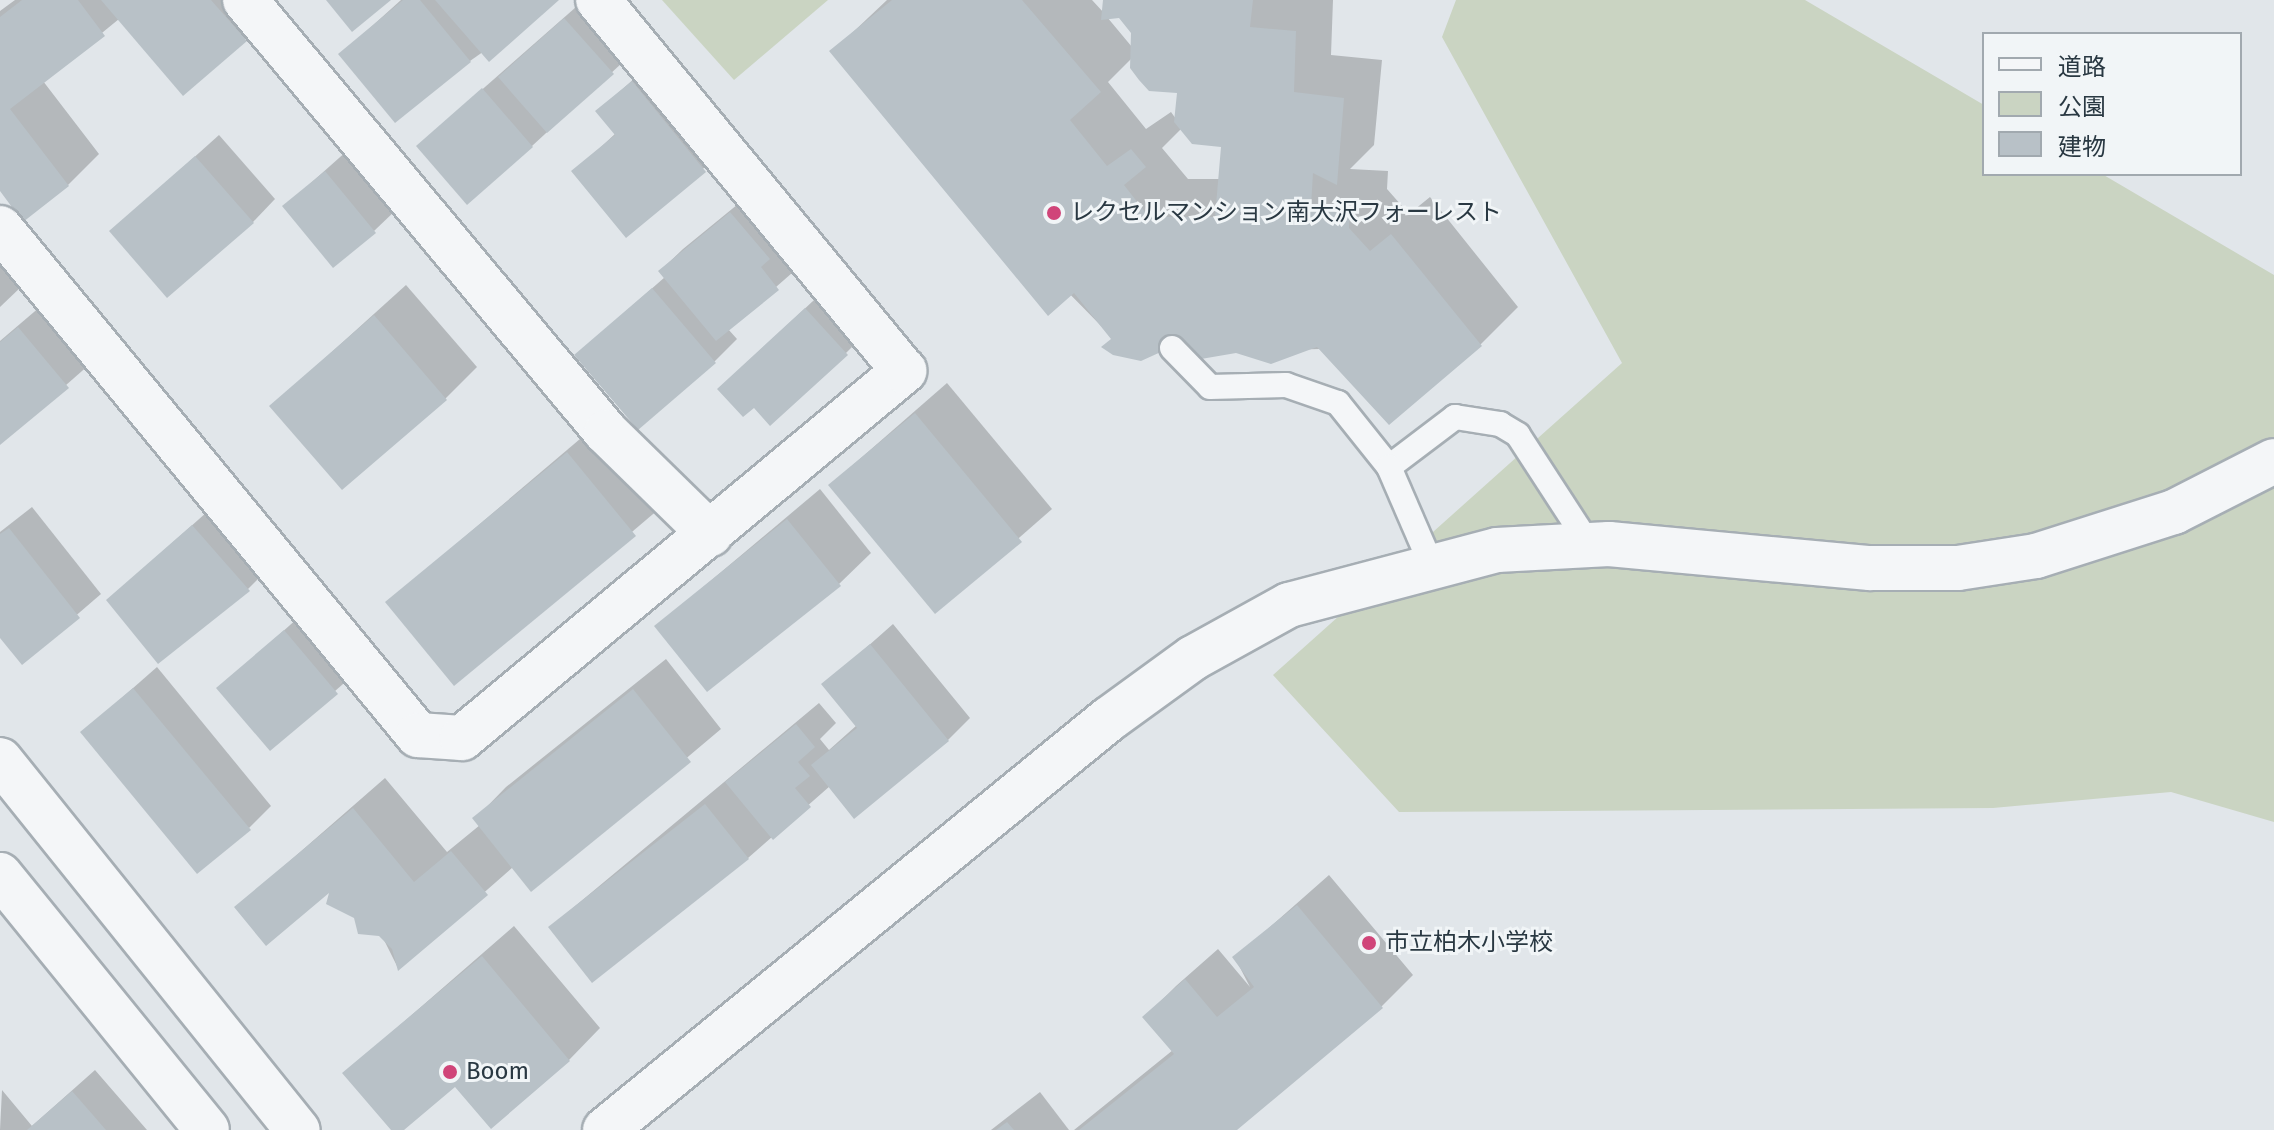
<!DOCTYPE html>
<meta charset="utf-8">
<style>
body{margin:0}
#map{position:relative;width:2274px;height:1130px;overflow:hidden;background:#e1e6ea;font-family:"Fira Sans","Noto Sans JP",sans-serif}
div>[style]{position:absolute}
.green>*{inset:0;background:#cad4c2}
.shadow>*{inset:0;background:#0003}
.building>*{inset:0;background:#b8c1c7}
.roads{filter:drop-shadow(2px 0 #a6aeb4) drop-shadow(-2px 0 #a6aeb4) drop-shadow(0 2px #a6aeb4) drop-shadow(0 -2px #a6aeb4)}
.service>*{height:24px;margin:-12px;padding:0 12px;transform-origin:12px;border-radius:12px;background:#f4f6f8}
.minor>*{height:44px;margin:-22px;padding:0 22px;transform-origin:22px;border-radius:22px;background:#f4f6f8}
.tertiary>*{height:44px;margin:-22px;padding:0 22px;transform-origin:22px;border-radius:22px;background:#f4f6f8}
.dots>*{width:22px;height:22px;translate:-50% -50%;box-sizing:border-box;border:4px solid #f1f5f7;border-radius:50%}
span{translate:-50% -50%;white-space:nowrap;text-align:center;line-height:1.15;-webkit-text-stroke:6px #f1f5f7;paint-order:stroke}
.poi-label{font-size:24px;color:#293842}
.left{translate:0 -50%;text-align:left}
.legend{position:absolute;left:1982px;top:32px;width:260px;height:144px;box-sizing:border-box;background:#f1f5f7;border:2px solid #a1a9af;margin:0;padding:10px 14px;list-style:none;font-size:24px;color:#293842}
.legend li{display:flex;align-items:center;gap:16px;height:40px}
.legend b{width:40px;border:2px solid #a1a9af}
</style>
<div id="map">
<div class="green">
<div style="clip-path:polygon(662px 0,828px 0,734px 80px)"></div>
<div style="clip-path:polygon(1456px 0,1805px 0,1984px 105px,1984px 174px,2102px 174px,2274px 275px,2274px 822px,2171px 792px,1993px 808px,1399px 812px,1273px 675px,1622px 363px,1442px 37px)"></div>
</div>
<div class="shadow">
<div style="clip-path:polygon(15px 0,270px 0,277px 8px,245px 39px,119px 19px,43px 81px,99px 154px,68px 185px,0 188px,0 11px)"></div>
<div style="clip-path:polygon(401px 0,556px 0,470px 61px,341px 54px)"></div>
<div style="clip-path:polygon(584px 0,635px 51px,532px 146px,418px 146px)"></div>
<div style="clip-path:polygon(evenodd,887px 0,1092px 0,1104px 13px,1105px 0,1333px 0,1331px 55px,1382px 60px,1374px 145px,1350px 169px,1388px 171px,1387px 189px,1409px 214px,1430px 197px,1518px 307px,1480px 345px,1237px 351px,1113px 338px,832px 52px,887px 0,1119px 16px,1133px 32px,1132px 47px,1107px 17px,1119px 16px,887px 0,1132px 58px,1179px 91px,1176px 119px,1171px 112px,1146px 129px,1108px 82px,1132px 58px,887px 0,1182px 128px,1223px 145px,1220px 179px,1188px 179px,1162px 148px,1182px 128px)"></div>
<div style="clip-path:polygon(655px 60px,727px 148px,626px 235px,574px 172px,616px 133px,598px 111px)"></div>
<div style="clip-path:polygon(219px 135px,275px 199px,253px 222px,112px 231px)"></div>
<div style="clip-path:polygon(348px 150px,397px 209px,374px 231px,285px 206px)"></div>
<div style="clip-path:polygon(754px 191px,800px 266px,728px 329px,737px 339px,715px 361px,638px 427px,576px 355px,665px 277px,660px 271px,683px 249px)"></div>
<div style="clip-path:polygon(0 261px,22px 286px,0 307px)"></div>
<div style="clip-path:polygon(406px 285px,477px 367px,445px 399px,272px 406px)"></div>
<div style="clip-path:polygon(828px 287px,868px 331px,846px 353px,742px 367px)"></div>
<div style="clip-path:polygon(41px 306px,90px 364px,0 443px,0 341px)"></div>
<div style="clip-path:polygon(947px 383px,1052px 509px,935px 611px,830px 485px)"></div>
<div style="clip-path:polygon(600px 422px,666px 503px,454px 683px,388px 602px)"></div>
<div style="clip-path:polygon(820px 489px,871px 553px,839px 584px,657px 626px)"></div>
<div style="clip-path:polygon(216px 504px,270px 567px,248px 589px,108px 600px)"></div>
<div style="clip-path:polygon(32px 507px,101px 594px,22px 662px,0 634px,0 532px)"></div>
<div style="clip-path:polygon(307px 610px,359px 670px,270px 748px,219px 688px)"></div>
<div style="clip-path:polygon(893px 624px,970px 718px,948px 740px,830px 786px,748px 858px,550px 927px,819px 703px,836px 723px,820px 739px,829px 750px,857px 725px,824px 685px)"></div>
<div style="clip-path:polygon(666px 659px,721px 729px,531px 889px,513px 867px,398px 968px,381px 934px,332px 888px,237px 907px,385px 778px,447px 852px,480px 825px,475px 819px,506px 787px)"></div>
<div style="clip-path:polygon(157px 667px,271px 806px,249px 828px,83px 732px)"></div>
<div style="clip-path:polygon(1329px 875px,1413px 975px,1382px 1006px,1233px 1130px,1074px 1130px,1173px 1050px,1145px 1017px,1176px 986px,1218px 949px,1250px 987px,1235px 958px)"></div>
<div style="clip-path:polygon(514px 926px,600px 1028px,569px 1060px,455px 1084px,394px 1130px,345px 1073px)"></div>
<div style="clip-path:polygon(95px 1070px,147px 1130px,0 1130px,2px 1090px,32px 1126px)"></div>
<div style="clip-path:polygon(1040px 1092px,1069px 1130px,991px 1130px)"></div>
</div>
<div class="building">
<div style="clip-path:polygon(22px 0,78px 0,105px 36px,10px 109px,69px 186px,23px 222px,0 191px,0 17px)"></div>
<div style="clip-path:polygon(101px 0,211px 0,247px 41px,183px 96px)"></div>
<div style="clip-path:polygon(326px 0,391px 0,352px 32px)"></div>
<div style="clip-path:polygon(403px 0,420px 0,471px 62px,395px 123px,338px 54px)"></div>
<div style="clip-path:polygon(435px 0,559px 0,489px 62px)"></div>
<div style="clip-path:polygon(892px 0,1022px 0,1101px 92px,1070px 120px,1107px 166px,1131px 149px,1146px 167px,1124px 185px,1149px 217px,1215px 217px,1221px 147px,1192px 144px,1174px 122px,1177px 93px,1149px 91px,1139px 80px,1130px 68px,1131px 33px,1119px 18px,1101px 20px,1103px 0,1253px 0,1250px 27px,1296px 31px,1294px 92px,1344px 98px,1337px 185px,1313px 173px,1311px 206px,1350px 209px,1349px 228px,1370px 251px,1391px 234px,1482px 346px,1389px 425px,1317px 347px,1271px 364px,1236px 353px,1201px 359px,1174px 346px,1141px 361px,1113px 355px,1101px 347px,1111px 339px,1074px 293px,1048px 316px,829px 51px)"></div>
<div style="clip-path:polygon(564px 18px,614px 74px,547px 133px,498px 77px)"></div>
<div style="clip-path:polygon(632px 81px,706px 172px,626px 238px,571px 171px,615px 135px,595px 111px)"></div>
<div style="clip-path:polygon(482px 88px,533px 147px,467px 205px,416px 146px)"></div>
<div style="clip-path:polygon(195px 156px,254px 223px,167px 298px,109px 231px)"></div>
<div style="clip-path:polygon(325px 171px,376px 233px,333px 268px,282px 206px)"></div>
<div style="clip-path:polygon(730px 212px,770px 259px,761px 267px,779px 290px,716px 341px,658px 271px)"></div>
<div style="clip-path:polygon(652px 288px,716px 363px,638px 430px,574px 355px)"></div>
<div style="clip-path:polygon(805px 308px,848px 355px,770px 426px,754px 408px,743px 417px,717px 389px)"></div>
<div style="clip-path:polygon(374px 315px,447px 400px,342px 490px,269px 406px)"></div>
<div style="clip-path:polygon(18px 327px,69px 388px,0 445px,0 342px)"></div>
<div style="clip-path:polygon(915px 413px,1022px 542px,935px 614px,828px 485px)"></div>
<div style="clip-path:polygon(567px 452px,636px 536px,454px 686px,385px 602px)"></div>
<div style="clip-path:polygon(787px 519px,841px 586px,707px 692px,654px 626px)"></div>
<div style="clip-path:polygon(192px 525px,250px 591px,158px 664px,106px 600px)"></div>
<div style="clip-path:polygon(9px 528px,80px 618px,22px 665px,0 638px,0 534px)"></div>
<div style="clip-path:polygon(284px 630px,338px 694px,270px 751px,216px 688px)"></div>
<div style="clip-path:polygon(870px 644px,949px 741px,854px 819px,811px 765px,857px 728px,821px 684px)"></div>
<div style="clip-path:polygon(133px 688px,251px 830px,197px 874px,80px 732px)"></div>
<div style="clip-path:polygon(633px 689px,691px 762px,531px 892px,472px 818px)"></div>
<div style="clip-path:polygon(796px 724px,815px 747px,798px 762px,810px 776px,795px 788px,811px 807px,773px 840px,725px 782px)"></div>
<div style="clip-path:polygon(705px 804px,749px 859px,592px 983px,548px 927px)"></div>
<div style="clip-path:polygon(353px 808px,414px 882px,451px 851px,488px 895px,398px 971px,392px 949px,379px 936px,358px 934px,354px 918px,326px 904px,329px 893px,266px 946px,234px 907px)"></div>
<div style="clip-path:polygon(1297px 905px,1383px 1008px,1237px 1130px,1079px 1130px,1174px 1054px,1142px 1017px,1185px 979px,1217px 1017px,1254px 987px,1232px 957px)"></div>
<div style="clip-path:polygon(482px 956px,570px 1061px,491px 1129px,455px 1087px,404px 1130px,391px 1130px,342px 1073px)"></div>
<div style="clip-path:polygon(72px 1091px,106px 1130px,27px 1130px)"></div>
<div style="clip-path:polygon(1007px 1122px,1014px 1130px,996px 1130px)"></div>
</div>
<div class="roads">
<div class="service">
<div style="left:1172px;top:348px;width:54px;rotate:45.7deg"></div>
<div style="left:1210px;top:387px;width:76px;rotate:-1.5deg"></div>
<div style="left:1286px;top:385px;width:55px;rotate:19.1deg"></div>
<div style="left:1338px;top:403px;width:82px;rotate:51.4deg"></div>
<div style="left:1389px;top:467px;width:83px;rotate:-37.1deg"></div>
<div style="left:1455px;top:417px;width:46px;rotate:8.8deg"></div>
<div style="left:1500px;top:424px;width:21px;rotate:31deg"></div>
<div style="left:1518px;top:435px;width:132px;rotate:57deg"></div>
<div style="left:1389px;top:467px;width:106px;rotate:66.6deg"></div>
</div>
<div class="minor">
<div style="left:245px;top:0;width:563px;rotate:50.12deg"></div>
<div style="left:606px;top:432px;width:146px;rotate:44.4deg"></div>
<div style="left:0;top:228px;width:657px;rotate:50.5deg"></div>
<div style="left:418px;top:735px;width:44px;rotate:3.9deg"></div>
<div style="left:462px;top:738px;width:575px;rotate:-39.7deg"></div>
<div style="left:904px;top:371px;width:481px;rotate:-129.5deg"></div>
</div>
<div class="tertiary">
<div style="left:0;top:760px;width:475px;rotate:51.2deg"></div>
<div style="left:0;top:875px;width:328px;rotate:50.9deg"></div>
<div style="left:605px;top:1130px;width:650px;rotate:-39.2deg"></div>
<div style="left:1109px;top:719px;width:104px;rotate:-36deg"></div>
<div style="left:1193px;top:658px;width:110px;rotate:-28.9deg"></div>
<div style="left:1289px;top:605px;width:215px;rotate:-14.8deg"></div>
<div style="left:1497px;top:550px;width:112px;rotate:-3.1deg"></div>
<div style="left:1609px;top:544px;width:262px;rotate:5.3deg"></div>
<div style="left:1870px;top:568px;width:88px"></div>
<div style="left:1958px;top:568px;width:79px;rotate:-8.7deg"></div>
<div style="left:2036px;top:556px;width:145px;rotate:-17.7deg"></div>
<div style="left:2174px;top:512px;width:112px;rotate:-27deg"></div>
</div>
</div>
<div class="dots">
<div style="left:1054px;top:213px;background:#d04579"></div>
<div style="left:1369px;top:943px;background:#d04579"></div>
<div style="left:450px;top:1072px;background:#d04579"></div>
</div>
<div class="poi-label">
<span class="left" style="left:1070px;top:213px">レクセルマンション南大沢フォーレスト</span>
<span class="left" style="left:1385px;top:943px">市立柏木小学校</span>
<span class="left" style="left:466px;top:1072px">Boom</span>
</div>
<ul class="legend">
<li><b style="height:10px;background:#f4f6f8"></b>道路</li>
<li><b style="height:22px;background:#cad4c2"></b>公園</li>
<li><b style="height:22px;background:#b8c1c7"></b>建物</li>
</ul>
</div>
